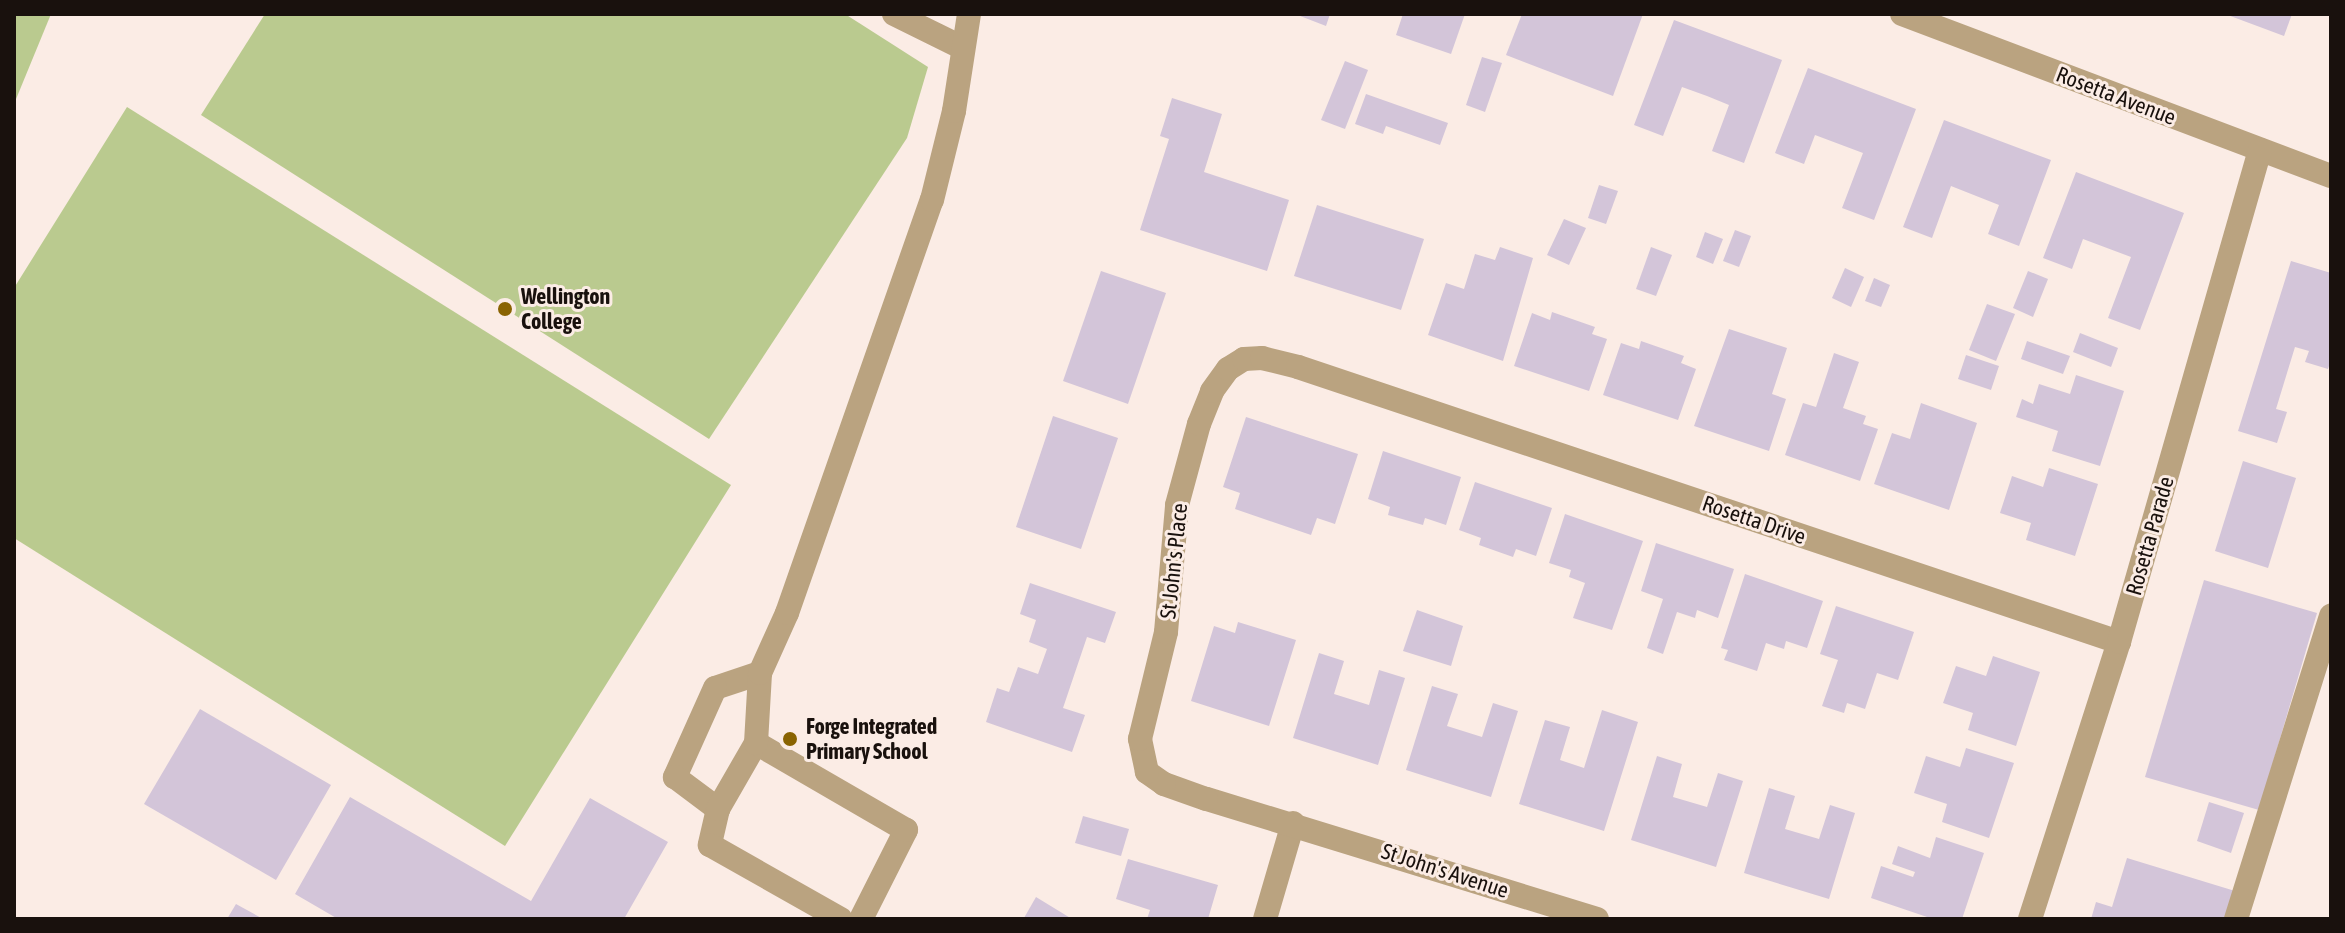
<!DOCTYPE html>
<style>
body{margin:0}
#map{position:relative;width:2345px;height:933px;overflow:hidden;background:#fbece5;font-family:"Asap Condensed",sans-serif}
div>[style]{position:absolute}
.green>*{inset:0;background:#baca8f}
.building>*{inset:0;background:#d3c5d9}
.service>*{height:24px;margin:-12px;padding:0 12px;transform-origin:12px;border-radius:12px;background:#baa380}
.minor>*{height:24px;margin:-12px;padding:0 12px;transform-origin:12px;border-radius:12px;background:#baa380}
.dots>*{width:22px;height:22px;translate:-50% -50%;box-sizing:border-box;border:4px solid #fbece5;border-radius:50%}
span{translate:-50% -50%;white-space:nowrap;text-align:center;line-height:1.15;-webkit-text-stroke:6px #fbece5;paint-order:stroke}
.street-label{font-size:22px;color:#19110d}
.poi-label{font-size:22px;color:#19110d;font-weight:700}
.left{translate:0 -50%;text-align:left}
.frame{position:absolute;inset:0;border:16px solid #19110d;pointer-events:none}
</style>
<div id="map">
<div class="green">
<div style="clip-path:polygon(14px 14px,51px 14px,14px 104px)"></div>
<div style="clip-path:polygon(265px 14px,845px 14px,928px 67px,907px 138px,709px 439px,201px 115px)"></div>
<div style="clip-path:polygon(127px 107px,731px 485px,505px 846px,14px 538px,14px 288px)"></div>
</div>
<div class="building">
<div style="clip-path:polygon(1295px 14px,1330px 14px,1326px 26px)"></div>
<div style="clip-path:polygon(1403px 14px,1465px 14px,1451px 54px,1396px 35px)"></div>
<div style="clip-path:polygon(1522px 14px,1643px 14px,1613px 96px,1506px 55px)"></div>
<div style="clip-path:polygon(2225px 14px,2292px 14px,2284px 36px)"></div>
<div style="clip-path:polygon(1674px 20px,1782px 60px,1744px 163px,1712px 151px,1729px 105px,1707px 96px,1682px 87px,1663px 136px,1634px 125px)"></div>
<div style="clip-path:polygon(1482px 57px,1502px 63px,1485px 112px,1466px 105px)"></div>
<div style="clip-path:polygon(1345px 61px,1368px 70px,1345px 129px,1321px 120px)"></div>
<div style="clip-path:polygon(1808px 68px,1916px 109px,1874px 220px,1842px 208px,1863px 153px,1815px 135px,1804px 164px,1775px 153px)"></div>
<div style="clip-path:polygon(1366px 94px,1448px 123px,1440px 145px,1386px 126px,1383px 134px,1355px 124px)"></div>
<div style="clip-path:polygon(1172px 98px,1222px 114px,1204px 172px,1289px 200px,1267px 271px,1140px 230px,1169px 139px,1160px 136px)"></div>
<div style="clip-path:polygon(1944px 120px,2051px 160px,2019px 246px,1988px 234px,1999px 205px,1951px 186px,1932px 238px,1903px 227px)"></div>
<div style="clip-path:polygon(2076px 172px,2184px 213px,2140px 330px,2108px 318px,2131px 257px,2083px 239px,2072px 269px,2043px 258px)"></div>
<div style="clip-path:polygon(1599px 185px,1618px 191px,1606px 224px,1588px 218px)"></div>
<div style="clip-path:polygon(1317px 205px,1424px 239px,1401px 310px,1294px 276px)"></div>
<div style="clip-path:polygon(1564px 219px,1586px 228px,1569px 265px,1547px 255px)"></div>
<div style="clip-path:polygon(1735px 230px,1751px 236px,1739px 267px,1723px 261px)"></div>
<div style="clip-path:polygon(1705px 232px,1723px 239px,1713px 264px,1696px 257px)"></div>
<div style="clip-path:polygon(1500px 247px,1533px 258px,1503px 361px,1428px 335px,1446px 283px,1464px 289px,1475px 254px,1495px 260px)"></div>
<div style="clip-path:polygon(1651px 247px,1672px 255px,1656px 296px,1636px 289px)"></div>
<div style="clip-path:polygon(2291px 261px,2331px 273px,2331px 360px,2328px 369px,2305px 362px,2309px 351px,2295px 347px,2276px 409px,2287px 412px,2277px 443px,2238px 431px)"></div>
<div style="clip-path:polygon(1845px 268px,1864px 277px,1851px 307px,1832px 298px)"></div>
<div style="clip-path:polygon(1101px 271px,1166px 293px,1128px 404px,1063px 381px)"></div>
<div style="clip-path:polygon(2028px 271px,2048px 279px,2033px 317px,2013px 308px)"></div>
<div style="clip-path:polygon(1874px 278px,1890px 285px,1881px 307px,1865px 301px)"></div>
<div style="clip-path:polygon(1987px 304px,2015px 314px,1996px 361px,1969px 350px)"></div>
<div style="clip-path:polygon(1552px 312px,1595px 327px,1592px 334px,1607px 339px,1589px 391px,1514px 366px,1532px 313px,1550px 320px)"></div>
<div style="clip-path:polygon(1729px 329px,1787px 348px,1772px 394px,1786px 399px,1769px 451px,1694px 426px)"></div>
<div style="clip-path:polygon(2080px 333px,2118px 348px,2111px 367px,2073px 352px)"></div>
<div style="clip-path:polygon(1641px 341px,1684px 356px,1681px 363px,1696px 369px,1678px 420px,1603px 395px,1621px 343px,1639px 349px)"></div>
<div style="clip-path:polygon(2027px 341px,2070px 356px,2063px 374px,2021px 359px)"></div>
<div style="clip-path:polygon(1834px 353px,1859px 362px,1843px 408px,1866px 416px,1863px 424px,1878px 429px,1860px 481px,1785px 455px,1803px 403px,1816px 407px)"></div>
<div style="clip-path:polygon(1966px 355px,1999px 366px,1991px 390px,1958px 379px)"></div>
<div style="clip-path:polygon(2076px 375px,2124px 391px,2100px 466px,2052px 451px,2058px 431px,2016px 417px,2022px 399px,2033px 404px,2039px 384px,2070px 394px)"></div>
<div style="clip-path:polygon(1921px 403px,1977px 423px,1949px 510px,1874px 484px,1892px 433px,1910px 439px)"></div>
<div style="clip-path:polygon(1053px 416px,1118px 438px,1081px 549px,1016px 527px)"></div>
<div style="clip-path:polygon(1246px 417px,1358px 454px,1335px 524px,1317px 518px,1311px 535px,1235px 509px,1240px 493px,1223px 487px)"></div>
<div style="clip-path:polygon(1383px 451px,1461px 477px,1446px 525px,1425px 518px,1423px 525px,1388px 515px,1390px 507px,1368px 499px)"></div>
<div style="clip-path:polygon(2243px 461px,2296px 478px,2268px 568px,2215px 551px)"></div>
<div style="clip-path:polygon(2049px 468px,2098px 484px,2075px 556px,2026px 540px,2031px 523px,2000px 513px,2012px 476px,2043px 487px)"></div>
<div style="clip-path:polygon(1475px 482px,1552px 508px,1536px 556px,1516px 549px,1513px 557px,1479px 545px,1481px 538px,1459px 530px)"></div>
<div style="clip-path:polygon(1565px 514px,1643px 541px,1612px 630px,1573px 618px,1585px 583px,1569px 577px,1571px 570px,1549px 563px)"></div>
<div style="clip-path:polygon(1656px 543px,1734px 569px,1718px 618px,1697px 610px,1695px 618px,1677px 612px,1663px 654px,1647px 648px,1663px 599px,1641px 591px)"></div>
<div style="clip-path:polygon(1745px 574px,1823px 601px,1807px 648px,1786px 641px,1784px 649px,1766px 643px,1757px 671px,1724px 660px,1728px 650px,1721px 648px)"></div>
<div style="clip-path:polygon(2204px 580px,2317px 613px,2259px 810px,2145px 777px)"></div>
<div style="clip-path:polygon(1030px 583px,1116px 612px,1105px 643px,1087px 637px,1063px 708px,1085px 715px,1072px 752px,986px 722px,997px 688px,1009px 692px,1018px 667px,1038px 674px,1047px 649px,1029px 642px,1036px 620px,1020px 614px)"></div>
<div style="clip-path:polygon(1836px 606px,1914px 632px,1898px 680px,1877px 673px,1865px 709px,1847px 703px,1844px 713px,1822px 706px,1838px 660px,1820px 654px)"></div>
<div style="clip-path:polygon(1417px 610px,1463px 626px,1451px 666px,1403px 651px)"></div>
<div style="clip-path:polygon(1238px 622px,1296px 640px,1269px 726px,1191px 701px,1214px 626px,1235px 633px)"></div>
<div style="clip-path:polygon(1319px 653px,1344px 661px,1334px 694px,1369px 705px,1379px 670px,1405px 678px,1378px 765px,1293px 738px)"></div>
<div style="clip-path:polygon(1993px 656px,2040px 672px,2016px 746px,1968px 730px,1973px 713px,1943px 703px,1956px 666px,1986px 676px)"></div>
<div style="clip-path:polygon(1432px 686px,1458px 694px,1447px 726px,1482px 737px,1493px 703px,1518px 711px,1491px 797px,1406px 770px)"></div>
<div style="clip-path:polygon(200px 709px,331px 785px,276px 880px,144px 804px)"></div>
<div style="clip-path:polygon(1602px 710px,1638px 722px,1604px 831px,1519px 804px,1545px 720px,1570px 727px,1560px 760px,1584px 768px)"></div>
<div style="clip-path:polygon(1966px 748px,2014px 763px,1989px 838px,1942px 822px,1947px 804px,1914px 793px,1926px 756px,1960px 767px)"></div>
<div style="clip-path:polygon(1657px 756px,1682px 764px,1673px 797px,1707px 807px,1718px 773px,1743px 781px,1716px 867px,1631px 840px)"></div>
<div style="clip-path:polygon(1769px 788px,1795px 796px,1785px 829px,1819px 839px,1830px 805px,1855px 813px,1829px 899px,1744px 873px)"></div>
<div style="clip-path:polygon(350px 797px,531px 901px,590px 798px,668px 842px,624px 919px,338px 919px,295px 894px)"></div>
<div style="clip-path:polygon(2209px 802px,2244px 813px,2231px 853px,2197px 841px)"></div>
<div style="clip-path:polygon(1083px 816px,1129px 829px,1121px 856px,1075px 843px)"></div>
<div style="clip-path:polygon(1936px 837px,1984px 853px,1962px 919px,1933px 919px,1871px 898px,1881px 866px,1913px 877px,1915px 872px,1892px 864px,1898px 846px,1930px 858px)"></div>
<div style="clip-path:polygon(2127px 858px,2235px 891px,2226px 919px,2091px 919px,2096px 902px,2112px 907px)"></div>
<div style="clip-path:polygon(1128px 859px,1218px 885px,1208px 919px,1147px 919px,1150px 910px,1116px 899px)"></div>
<div style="clip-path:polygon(1036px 897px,1072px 919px,1024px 918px)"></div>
<div style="clip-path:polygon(236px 904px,263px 919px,227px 919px)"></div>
</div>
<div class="service">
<div style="left:894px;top:14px;width:75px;rotate:26.2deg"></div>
<div style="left:760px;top:673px;width:47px;rotate:161.6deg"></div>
<div style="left:715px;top:688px;width:98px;rotate:114.2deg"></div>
<div style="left:675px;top:777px;width:54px;rotate:36.7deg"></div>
<div style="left:718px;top:809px;width:37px;rotate:103deg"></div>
<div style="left:710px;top:845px;width:150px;rotate:29.5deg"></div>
<div style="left:718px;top:809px;width:76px;rotate:-60.1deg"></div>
<div style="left:861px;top:919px;width:100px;rotate:-63.2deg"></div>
<div style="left:906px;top:830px;width:173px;rotate:-149.9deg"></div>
<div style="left:756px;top:743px;width:70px;rotate:-86.7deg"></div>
<div style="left:760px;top:673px;width:66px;rotate:-65.8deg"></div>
<div style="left:787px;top:613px;width:438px;rotate:-70.7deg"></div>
<div style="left:932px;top:200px;width:92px;rotate:-76.1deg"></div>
<div style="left:954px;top:111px;width:98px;rotate:-81.2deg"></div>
<div style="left:2236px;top:919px;width:318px;rotate:-72.6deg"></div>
</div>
<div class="minor">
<div style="left:1902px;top:14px;width:459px;rotate:20.7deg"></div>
<div style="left:1265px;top:919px;width:100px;rotate:-73.7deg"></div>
<div style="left:1597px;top:919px;width:409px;rotate:-162.9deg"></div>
<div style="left:1206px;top:799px;width:45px;rotate:-160.3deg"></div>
<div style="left:1164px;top:784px;width:21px;rotate:-145deg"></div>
<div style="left:1147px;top:772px;width:34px;rotate:-102deg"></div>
<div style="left:1140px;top:739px;width:110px;rotate:-76.3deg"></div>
<div style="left:1166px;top:632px;width:127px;rotate:-85deg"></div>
<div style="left:1177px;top:505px;width:84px;rotate:-74.8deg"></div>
<div style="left:1199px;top:424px;width:35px;rotate:-68deg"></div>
<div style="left:1212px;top:391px;width:27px;rotate:-54deg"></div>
<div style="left:1228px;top:369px;width:19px;rotate:-32deg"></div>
<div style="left:1244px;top:359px;width:18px;rotate:-3deg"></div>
<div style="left:1262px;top:358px;width:37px;rotate:14deg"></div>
<div style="left:1298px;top:367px;width:866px;rotate:18.52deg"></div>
<div style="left:2030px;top:919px;width:291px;rotate:-72.2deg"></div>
<div style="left:2119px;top:642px;width:512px;rotate:-74.01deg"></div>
</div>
<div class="dots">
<div style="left:505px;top:309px;background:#896301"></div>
<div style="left:790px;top:739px;background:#896301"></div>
</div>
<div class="street-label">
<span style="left:2116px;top:96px;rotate:21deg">Rosetta Avenue</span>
<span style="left:1754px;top:520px;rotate:19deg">Rosetta Drive</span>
<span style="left:2150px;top:536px;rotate:-74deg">Rosetta Parade</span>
<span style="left:1174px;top:561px;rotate:-84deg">St John's Place</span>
<span style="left:1445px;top:871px;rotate:18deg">St John's Avenue</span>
</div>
<div class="poi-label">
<span class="left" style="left:521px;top:309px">Wellington<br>College</span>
<span class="left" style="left:806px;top:739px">Forge Integrated<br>Primary School</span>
</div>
<div class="frame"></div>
</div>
